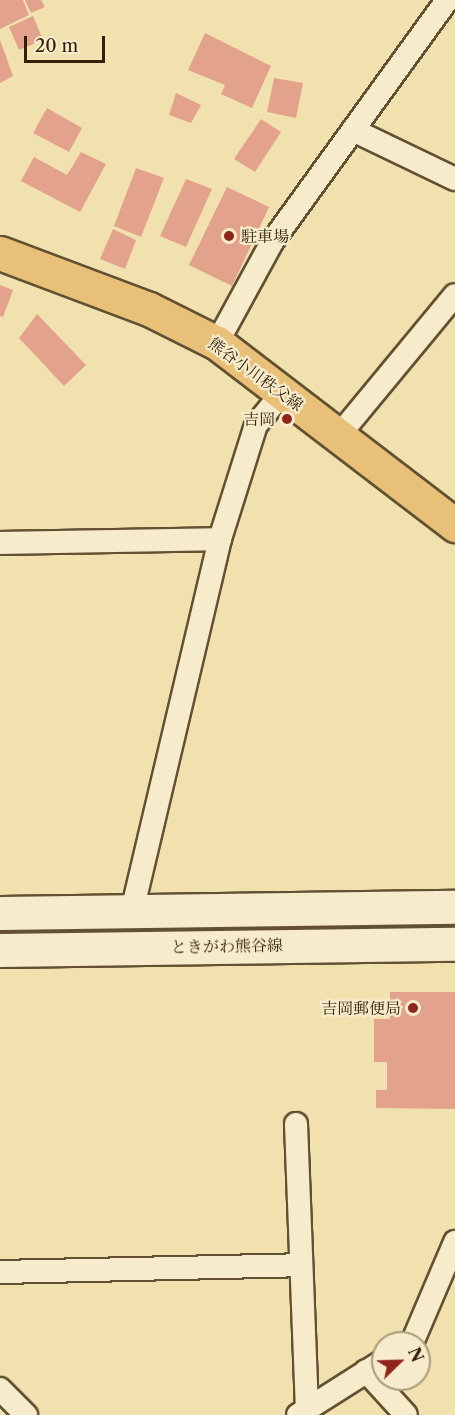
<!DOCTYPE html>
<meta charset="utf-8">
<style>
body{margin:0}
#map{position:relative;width:455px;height:1415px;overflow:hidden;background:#f1e1af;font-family:"Libre Caslon Text","Noto Serif JP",serif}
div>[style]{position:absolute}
.building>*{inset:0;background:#e3a28b}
.roads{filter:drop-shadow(2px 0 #625032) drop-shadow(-2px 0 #625032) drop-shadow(0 2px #625032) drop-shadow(0 -2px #625032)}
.minor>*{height:22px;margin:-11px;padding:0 11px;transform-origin:11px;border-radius:11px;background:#f6eccb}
.secondary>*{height:33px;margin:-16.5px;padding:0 16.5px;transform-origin:16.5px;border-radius:16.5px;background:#f6eccb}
.primary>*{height:33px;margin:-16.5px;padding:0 16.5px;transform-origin:16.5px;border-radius:16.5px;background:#e8c078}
.dots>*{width:16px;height:16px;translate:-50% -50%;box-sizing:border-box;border:3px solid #f6eccb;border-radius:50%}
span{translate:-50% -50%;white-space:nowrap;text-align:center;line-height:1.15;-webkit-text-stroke:4.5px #f6eccb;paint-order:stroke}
.poi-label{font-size:16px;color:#321f08}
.left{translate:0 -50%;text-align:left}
.right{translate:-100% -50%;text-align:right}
.street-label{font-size:16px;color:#321f08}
.north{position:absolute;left:371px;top:1331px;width:60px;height:60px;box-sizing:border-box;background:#f6eccb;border:2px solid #a89a7d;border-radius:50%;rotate:67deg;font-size:16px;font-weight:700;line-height:24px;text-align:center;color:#321f08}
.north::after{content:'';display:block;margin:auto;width:21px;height:27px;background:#8f2418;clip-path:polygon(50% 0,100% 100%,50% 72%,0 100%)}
.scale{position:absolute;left:24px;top:36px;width:81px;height:27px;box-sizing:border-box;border:3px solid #321f08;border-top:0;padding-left:8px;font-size:18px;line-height:21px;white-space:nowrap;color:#321f08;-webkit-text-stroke:4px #f6eccb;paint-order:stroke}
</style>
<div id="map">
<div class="building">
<div style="clip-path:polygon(0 0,23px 0,29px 15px,0 29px)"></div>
<div style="clip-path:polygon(25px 0,41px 0,45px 7px,31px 13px)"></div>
<div style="clip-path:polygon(33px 16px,43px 40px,19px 50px,9px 27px)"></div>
<div style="clip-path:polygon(205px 33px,271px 66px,252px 108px,221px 94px,225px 85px,188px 70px)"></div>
<div style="clip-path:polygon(0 40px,13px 76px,0 83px)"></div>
<div style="clip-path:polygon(274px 78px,303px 83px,296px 118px,267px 112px)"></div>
<div style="clip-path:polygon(176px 93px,201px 105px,191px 123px,169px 115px)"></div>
<div style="clip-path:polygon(47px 108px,82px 128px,69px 152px,33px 133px)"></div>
<div style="clip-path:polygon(261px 119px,281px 132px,255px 172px,234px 159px)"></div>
<div style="clip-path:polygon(81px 152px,106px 164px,80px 212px,21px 181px,34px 157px,67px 175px)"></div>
<div style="clip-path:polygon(136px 168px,164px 178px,141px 237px,114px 226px)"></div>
<div style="clip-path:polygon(186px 179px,212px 189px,186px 247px,160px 236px)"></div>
<div style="clip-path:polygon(227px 187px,269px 207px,232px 286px,189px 265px)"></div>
<div style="clip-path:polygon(113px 229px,136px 240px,125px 269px,100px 259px)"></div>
<div style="clip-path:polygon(0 285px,13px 290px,3px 317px,0 316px)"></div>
<div style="clip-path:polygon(37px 314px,86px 365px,64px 386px,19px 338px)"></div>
<div style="clip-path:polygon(390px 992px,455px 992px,455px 1109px,376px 1108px,376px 1090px,387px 1090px,387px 1062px,374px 1062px,374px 1019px,390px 1019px)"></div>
</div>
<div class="roads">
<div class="minor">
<div style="left:353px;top:130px;width:113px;rotate:25.7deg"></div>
<div style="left:217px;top:343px;width:115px;rotate:-61.4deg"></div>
<div style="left:272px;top:242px;width:299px;rotate:-54.1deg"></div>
<div style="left:340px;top:434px;width:180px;rotate:-50.4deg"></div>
<div style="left:220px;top:539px;width:120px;rotate:-72.5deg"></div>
<div style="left:256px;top:425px;width:43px;rotate:-50.7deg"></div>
<div style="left:0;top:543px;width:220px;rotate:-1deg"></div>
<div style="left:220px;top:539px;width:382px;rotate:103.3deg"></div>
<div style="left:296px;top:1124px;width:284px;rotate:87.8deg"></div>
<div style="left:0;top:1272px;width:298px;rotate:-1.3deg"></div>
<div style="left:412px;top:1343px;width:110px;rotate:-66.9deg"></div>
<div style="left:366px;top:1371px;width:59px;rotate:47.7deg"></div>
<div style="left:0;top:1389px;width:37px;rotate:45deg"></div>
<div style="left:298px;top:1415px;width:101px;rotate:-32.4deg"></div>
</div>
<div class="secondary">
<div style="left:0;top:913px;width:455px;rotate:-0.8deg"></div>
<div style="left:0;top:950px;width:455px;rotate:-0.8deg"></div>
</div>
<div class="primary">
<div style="left:0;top:253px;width:159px;rotate:20.6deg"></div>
<div style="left:149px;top:309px;width:76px;rotate:26.6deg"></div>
<div style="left:217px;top:343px;width:300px;rotate:37.4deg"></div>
</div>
</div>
<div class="dots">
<div style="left:229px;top:236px;background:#8f2418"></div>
<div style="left:287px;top:419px;background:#8f2418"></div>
<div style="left:413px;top:1008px;background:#8f2418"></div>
</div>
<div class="poi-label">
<span class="left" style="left:241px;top:236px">駐車場</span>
<span class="right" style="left:275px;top:419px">吉岡</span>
<span class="right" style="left:401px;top:1008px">吉岡郵便局</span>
</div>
<div class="street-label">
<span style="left:256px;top:374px;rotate:36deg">熊谷小川秩父線</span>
<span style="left:227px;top:946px;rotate:-1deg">ときがわ熊谷線</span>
</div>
<div class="north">N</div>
<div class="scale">20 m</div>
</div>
